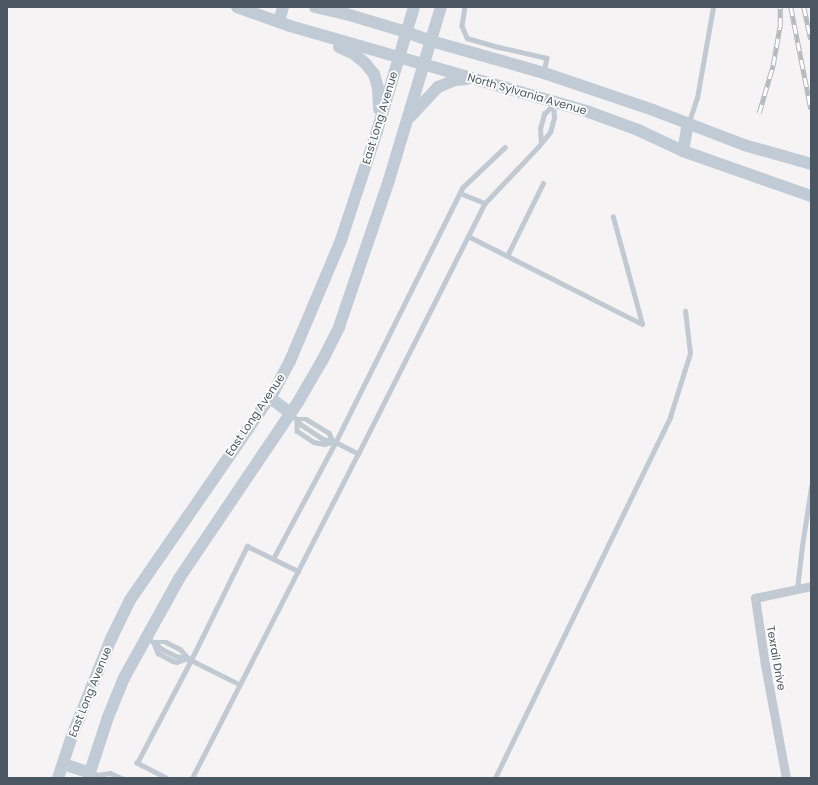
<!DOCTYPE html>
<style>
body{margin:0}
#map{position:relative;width:818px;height:785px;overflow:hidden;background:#f5f3f3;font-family:Poppins,sans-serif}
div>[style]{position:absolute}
.lane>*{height:4.5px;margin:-2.25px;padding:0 2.25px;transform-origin:2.25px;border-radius:2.25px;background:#c1cad2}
.street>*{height:9px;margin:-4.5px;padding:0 4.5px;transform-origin:4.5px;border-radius:4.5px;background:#c1cad2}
.secondary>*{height:12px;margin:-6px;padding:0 6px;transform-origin:6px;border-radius:6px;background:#c1cbd6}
.rail>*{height:4.5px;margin-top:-2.25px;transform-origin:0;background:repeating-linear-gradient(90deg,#fff 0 9px,#b5b8bd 0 18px);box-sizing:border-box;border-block:1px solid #b5b8bd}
span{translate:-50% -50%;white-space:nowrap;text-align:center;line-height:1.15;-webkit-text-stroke:3.5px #fff;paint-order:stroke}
.street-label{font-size:11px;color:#4a5661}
.frame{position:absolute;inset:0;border:8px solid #4a5661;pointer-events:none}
</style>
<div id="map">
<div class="lane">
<div style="left:465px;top:7px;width:19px;rotate:99deg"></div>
<div style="left:462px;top:26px;width:13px;rotate:67deg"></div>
<div style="left:467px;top:38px;width:33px;rotate:16deg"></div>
<div style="left:499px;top:47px;width:49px;rotate:12.9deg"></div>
<div style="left:547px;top:58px;width:14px;rotate:102deg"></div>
<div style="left:689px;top:122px;width:25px;rotate:-72deg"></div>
<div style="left:697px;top:98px;width:92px;rotate:-80deg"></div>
<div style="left:541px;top:143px;width:14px;rotate:-94deg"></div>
<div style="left:540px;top:129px;width:16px;rotate:-75deg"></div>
<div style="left:544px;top:114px;width:11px;rotate:-45deg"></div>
<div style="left:460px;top:193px;width:27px;rotate:22deg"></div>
<div style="left:468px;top:236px;width:195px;rotate:26.8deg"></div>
<div style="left:642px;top:324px;width:111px;rotate:-105.2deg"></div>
<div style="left:507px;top:256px;width:81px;rotate:-63.7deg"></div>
<div style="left:297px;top:419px;width:12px;rotate:90deg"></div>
<div style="left:297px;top:431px;width:20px;rotate:33deg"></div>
<div style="left:314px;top:442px;width:10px;rotate:11deg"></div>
<div style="left:324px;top:444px;width:8px;rotate:-14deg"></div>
<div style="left:297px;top:419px;width:9px"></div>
<div style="left:306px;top:419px;width:27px;rotate:31deg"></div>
<div style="left:329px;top:433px;width:9px;rotate:63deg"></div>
<div style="left:358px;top:454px;width:281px;rotate:-63.2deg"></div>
<div style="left:485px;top:203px;width:77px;rotate:-46.6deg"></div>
<div style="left:538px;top:147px;width:19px;rotate:-51deg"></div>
<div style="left:550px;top:132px;width:15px;rotate:-74deg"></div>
<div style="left:554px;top:118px;width:15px;rotate:-94deg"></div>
<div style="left:273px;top:559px;width:132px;rotate:-61.9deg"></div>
<div style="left:335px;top:443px;width:285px;rotate:-63.5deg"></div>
<div style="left:462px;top:188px;width:59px;rotate:-43.6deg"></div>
<div style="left:797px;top:589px;width:43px;rotate:-83.4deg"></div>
<div style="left:802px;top:546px;width:60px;rotate:-81.3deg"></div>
<div style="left:148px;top:638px;width:18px;rotate:38deg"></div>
<div style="left:162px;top:649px;width:16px;rotate:27deg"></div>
<div style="left:176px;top:656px;width:16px;rotate:15deg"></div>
<div style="left:191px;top:660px;width:54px;rotate:26.6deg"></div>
<div style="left:154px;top:642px;width:12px"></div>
<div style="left:166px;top:642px;width:16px;rotate:27deg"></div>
<div style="left:180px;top:649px;width:12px;rotate:48deg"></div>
<div style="left:154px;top:643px;width:11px;rotate:68deg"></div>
<div style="left:158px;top:653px;width:17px;rotate:28deg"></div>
<div style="left:173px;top:661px;width:4px;rotate:14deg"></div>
<div style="left:177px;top:662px;width:12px;rotate:-20deg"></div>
<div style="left:92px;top:773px;width:6px;rotate:18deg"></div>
<div style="left:98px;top:775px;width:12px;rotate:-9deg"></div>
<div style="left:110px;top:773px;width:13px;rotate:23deg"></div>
<div style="left:166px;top:778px;width:33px;rotate:-153deg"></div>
<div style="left:137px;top:763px;width:116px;rotate:-62.3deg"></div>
<div style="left:191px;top:660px;width:127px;rotate:-63.8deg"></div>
<div style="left:247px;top:546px;width:57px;rotate:26.1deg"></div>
<div style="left:192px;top:778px;width:364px;rotate:-62.9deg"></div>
<div style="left:358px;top:454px;width:28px;rotate:-153deg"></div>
<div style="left:333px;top:441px;width:9px;rotate:-174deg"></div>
<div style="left:324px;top:440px;width:27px;rotate:-147deg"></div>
<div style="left:301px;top:425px;width:15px;rotate:-132deg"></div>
<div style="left:495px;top:778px;width:401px;rotate:-64.1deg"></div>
<div style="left:670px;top:417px;width:67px;rotate:-72.6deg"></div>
<div style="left:690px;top:353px;width:42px;rotate:-96.8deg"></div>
</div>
<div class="street">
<div style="left:786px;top:778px;width:115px;rotate:-100.5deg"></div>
<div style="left:765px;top:665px;width:68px;rotate:-98.5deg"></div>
<div style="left:755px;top:598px;width:57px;rotate:-12.1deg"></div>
</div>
<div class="secondary">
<div style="left:237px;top:7px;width:56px;rotate:19.7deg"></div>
<div style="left:290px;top:26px;width:311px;rotate:16deg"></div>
<div style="left:589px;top:112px;width:52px;rotate:20.2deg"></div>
<div style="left:638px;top:130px;width:50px;rotate:25deg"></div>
<div style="left:683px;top:151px;width:136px;rotate:19.4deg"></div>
<div style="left:315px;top:7px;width:32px;rotate:13deg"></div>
<div style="left:346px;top:14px;width:63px;rotate:16.7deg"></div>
<div style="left:406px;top:32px;width:27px;rotate:20deg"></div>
<div style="left:431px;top:41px;width:117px;rotate:15.8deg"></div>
<div style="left:544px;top:73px;width:115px;rotate:18.7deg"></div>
<div style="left:653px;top:110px;width:97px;rotate:21deg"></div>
<div style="left:744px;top:145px;width:70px;rotate:15.8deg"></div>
<div style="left:279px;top:22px;width:16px;rotate:-75deg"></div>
<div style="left:339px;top:47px;width:17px;rotate:25deg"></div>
<div style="left:354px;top:54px;width:14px;rotate:39deg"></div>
<div style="left:365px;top:63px;width:14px;rotate:51deg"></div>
<div style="left:374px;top:74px;width:15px;rotate:74deg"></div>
<div style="left:378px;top:88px;width:21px;rotate:87deg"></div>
<div style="left:410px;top:117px;width:41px;rotate:-47deg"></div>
<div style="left:438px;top:87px;width:18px;rotate:-22deg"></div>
<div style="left:455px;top:80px;width:12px;rotate:-5deg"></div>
<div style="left:683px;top:151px;width:28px;rotate:-80deg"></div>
<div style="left:269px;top:397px;width:26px;rotate:37deg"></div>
<div style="left:63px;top:764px;width:28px;rotate:18deg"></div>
<div style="left:58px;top:778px;width:44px;rotate:-71.6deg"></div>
<div style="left:72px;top:736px;width:105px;rotate:-68.1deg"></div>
<div style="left:111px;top:639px;width:43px;rotate:-64deg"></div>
<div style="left:130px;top:600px;width:254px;rotate:-55.4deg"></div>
<div style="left:274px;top:391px;width:34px;rotate:-62deg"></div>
<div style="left:290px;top:361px;width:131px;rotate:-67.1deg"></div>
<div style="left:341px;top:240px;width:115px;rotate:-71.7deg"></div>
<div style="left:377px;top:131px;width:129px;rotate:-73.4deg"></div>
<div style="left:88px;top:778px;width:64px;rotate:-71.8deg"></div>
<div style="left:108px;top:717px;width:42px;rotate:-67.7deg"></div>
<div style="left:124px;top:678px;width:115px;rotate:-61deg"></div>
<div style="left:180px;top:577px;width:211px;rotate:-56deg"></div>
<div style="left:298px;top:402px;width:48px;rotate:-59.7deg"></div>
<div style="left:322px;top:361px;width:38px;rotate:-63deg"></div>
<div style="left:339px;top:327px;width:155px;rotate:-71.2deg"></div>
<div style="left:389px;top:180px;width:181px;rotate:-73.3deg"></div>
</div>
<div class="rail">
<div style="left:791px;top:7px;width:104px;rotate:78.9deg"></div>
<div style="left:804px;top:7px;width:33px;rotate:78deg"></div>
<div style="left:759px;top:113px;width:50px;rotate:-73.7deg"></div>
<div style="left:773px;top:65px;width:39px;rotate:-80deg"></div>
<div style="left:780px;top:27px;width:20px;rotate:-90deg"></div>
</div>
<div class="street-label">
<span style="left:527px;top:94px;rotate:16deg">North Sylvania Avenue</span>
<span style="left:380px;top:118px;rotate:-73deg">East Long Avenue</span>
<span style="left:255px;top:415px;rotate:-56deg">East Long Avenue</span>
<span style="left:776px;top:658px;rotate:80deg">Texrail Drive</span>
<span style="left:90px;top:692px;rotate:-68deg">East Long Avenue</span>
</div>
<div class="frame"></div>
</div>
